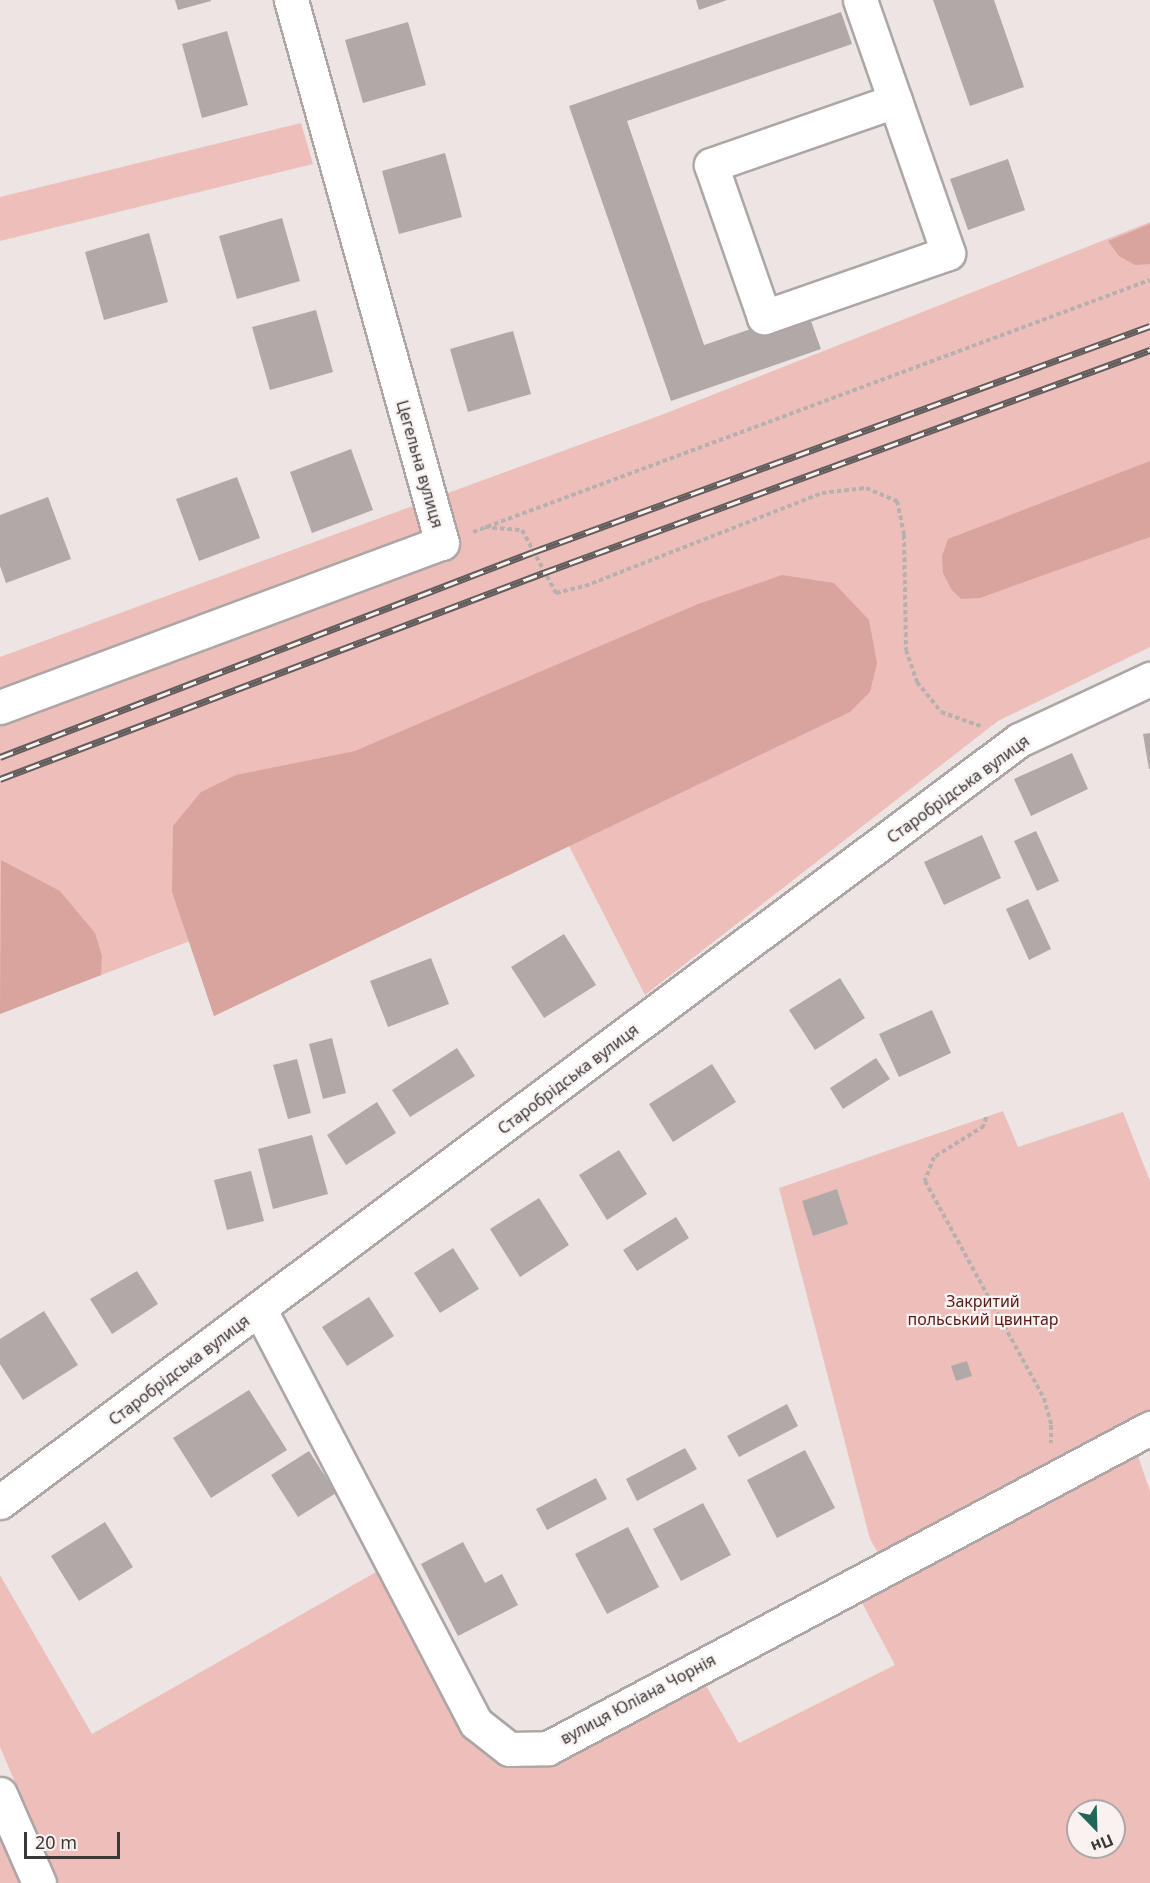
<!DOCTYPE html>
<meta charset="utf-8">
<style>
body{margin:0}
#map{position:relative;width:1150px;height:1883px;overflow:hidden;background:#ece5e4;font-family:"Noto Sans",sans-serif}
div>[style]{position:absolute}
.green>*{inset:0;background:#eebfba}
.forest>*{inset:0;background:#d9a49d}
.building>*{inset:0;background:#b0a9a8}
.path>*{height:4px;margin-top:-2px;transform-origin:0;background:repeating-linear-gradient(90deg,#b6b0af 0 4.5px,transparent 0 7.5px)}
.roads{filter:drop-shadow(2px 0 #ada6a5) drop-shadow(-2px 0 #ada6a5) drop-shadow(0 2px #ada6a5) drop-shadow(0 -2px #ada6a5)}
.minor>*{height:33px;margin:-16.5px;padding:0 16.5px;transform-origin:16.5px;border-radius:16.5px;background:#fff}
.highway>*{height:33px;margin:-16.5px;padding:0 16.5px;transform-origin:16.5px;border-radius:16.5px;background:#fff}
.rail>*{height:7px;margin-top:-3.5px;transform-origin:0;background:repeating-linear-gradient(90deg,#f9f2f1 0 14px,#615d5c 0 28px);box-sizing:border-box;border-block:2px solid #615d5c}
span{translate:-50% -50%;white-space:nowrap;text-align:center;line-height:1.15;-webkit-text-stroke:4.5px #f9f2f1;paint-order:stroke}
.street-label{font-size:16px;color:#3b3938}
.park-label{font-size:16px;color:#5a1a17}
.north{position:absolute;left:1066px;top:1799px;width:60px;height:60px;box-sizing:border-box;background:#f9f2f1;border:2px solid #ada8a7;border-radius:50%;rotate:157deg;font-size:16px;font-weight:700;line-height:24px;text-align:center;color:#3b3938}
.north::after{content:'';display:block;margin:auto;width:21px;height:27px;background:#226658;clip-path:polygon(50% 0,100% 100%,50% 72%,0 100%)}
.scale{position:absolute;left:24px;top:1832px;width:96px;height:27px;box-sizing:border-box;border:3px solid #3b3938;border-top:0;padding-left:8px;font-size:18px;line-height:21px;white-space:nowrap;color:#3b3938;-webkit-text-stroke:4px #f9f2f1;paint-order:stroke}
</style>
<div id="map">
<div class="green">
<div style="clip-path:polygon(301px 123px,313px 164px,0 241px,0 197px)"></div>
<div style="clip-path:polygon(1150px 222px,1150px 647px,998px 721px,645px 995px,569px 846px,214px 1016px,190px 941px,0 1014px,0 657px,664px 414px)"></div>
<div style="clip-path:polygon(1003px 1111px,1018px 1147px,1123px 1112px,1150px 1181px,1150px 1426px,884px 1563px,870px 1539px,779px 1188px)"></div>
<div style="clip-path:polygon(evenodd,1132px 1439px,1150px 1491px,1150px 1883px,58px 1883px,0 1747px,0 1575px,92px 1734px,383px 1568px,509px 1749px,696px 1668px,739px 1743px,895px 1665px,852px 1584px,1132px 1439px,1078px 1811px,1114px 1811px,1114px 1847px,1078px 1847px,1078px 1811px)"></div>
<div style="clip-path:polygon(0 1829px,23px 1883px,0 1883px)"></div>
</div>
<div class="forest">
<div style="clip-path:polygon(1150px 224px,1150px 264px,1135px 265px,1119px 256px,1108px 241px)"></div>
<div style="clip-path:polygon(1150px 461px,1150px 537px,980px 598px,961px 599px,951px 589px,943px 573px,942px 556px,948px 539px)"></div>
<div style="clip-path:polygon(782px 575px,834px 583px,869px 620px,877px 663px,870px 692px,850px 712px,214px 1016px,172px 892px,173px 826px,201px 792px,236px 775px,355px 751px,698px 604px)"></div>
<div style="clip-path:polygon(1px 860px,60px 891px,95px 933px,102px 956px,101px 975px,0 1014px)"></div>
</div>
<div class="building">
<div style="clip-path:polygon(175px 0,211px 0,211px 1px,178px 10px)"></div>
<div style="clip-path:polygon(696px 0,727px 0,699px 10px)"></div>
<div style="clip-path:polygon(933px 0,994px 0,1024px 87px,970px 106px)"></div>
<div style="clip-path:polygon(841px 12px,852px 44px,627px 121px,704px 345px,807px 310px,821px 349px,671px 401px,569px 106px)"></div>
<div style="clip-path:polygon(408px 22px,426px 85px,363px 103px,345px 40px)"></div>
<div style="clip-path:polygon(227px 31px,248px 105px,202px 118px,182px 44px)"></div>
<div style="clip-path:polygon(445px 153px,462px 217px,399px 234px,382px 171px)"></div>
<div style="clip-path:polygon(1008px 159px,1025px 210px,968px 230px,950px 179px)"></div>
<div style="clip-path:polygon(282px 218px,300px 281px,237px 299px,219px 236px)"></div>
<div style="clip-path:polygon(149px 233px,168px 302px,104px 320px,85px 252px)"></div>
<div style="clip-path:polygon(316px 310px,333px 372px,270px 390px,252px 327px)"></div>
<div style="clip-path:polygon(513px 331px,531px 394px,468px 412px,450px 349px)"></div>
<div style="clip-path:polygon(351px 449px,373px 510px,312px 533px,290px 472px)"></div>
<div style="clip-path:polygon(237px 477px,260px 538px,199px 561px,176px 499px)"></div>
<div style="clip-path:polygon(48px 497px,71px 559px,6px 583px,0 566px,0 515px)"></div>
<div style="clip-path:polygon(1150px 733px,1150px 769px,1149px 769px,1143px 734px)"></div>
<div style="clip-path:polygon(1072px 753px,1088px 789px,1031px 816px,1014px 779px)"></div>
<div style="clip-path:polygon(1036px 831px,1059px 881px,1037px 891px,1014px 841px)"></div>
<div style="clip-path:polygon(982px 835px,1001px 878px,944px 905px,924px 862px)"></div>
<div style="clip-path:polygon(1028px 899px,1051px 949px,1029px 960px,1006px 909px)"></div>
<div style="clip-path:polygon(564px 934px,596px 985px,544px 1018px,511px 967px)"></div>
<div style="clip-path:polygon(431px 958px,449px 1004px,388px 1027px,370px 981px)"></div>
<div style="clip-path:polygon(840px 978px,865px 1018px,815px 1050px,789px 1010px)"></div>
<div style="clip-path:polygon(932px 1010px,951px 1053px,899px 1077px,879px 1034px)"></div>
<div style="clip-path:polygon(332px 1038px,346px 1093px,323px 1099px,309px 1044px)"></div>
<div style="clip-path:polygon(457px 1048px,475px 1076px,410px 1117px,392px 1090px)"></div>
<div style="clip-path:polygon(876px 1058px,890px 1079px,843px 1109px,830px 1088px)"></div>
<div style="clip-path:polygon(297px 1059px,311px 1113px,288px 1119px,273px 1065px)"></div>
<div style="clip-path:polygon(712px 1064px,736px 1102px,673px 1142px,649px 1104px)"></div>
<div style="clip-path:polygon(377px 1102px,396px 1133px,346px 1165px,327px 1135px)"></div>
<div style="clip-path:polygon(312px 1135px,328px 1194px,273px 1209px,258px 1149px)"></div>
<div style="clip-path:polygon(619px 1150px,647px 1194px,607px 1220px,579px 1175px)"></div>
<div style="clip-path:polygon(251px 1171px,264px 1221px,227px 1230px,214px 1180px)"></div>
<div style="clip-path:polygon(837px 1189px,848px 1224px,813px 1236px,802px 1201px)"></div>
<div style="clip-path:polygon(539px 1198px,569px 1245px,520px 1277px,490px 1229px)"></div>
<div style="clip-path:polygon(676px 1217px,689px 1238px,637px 1271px,623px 1250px)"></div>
<div style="clip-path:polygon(453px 1248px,479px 1289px,440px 1313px,414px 1273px)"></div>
<div style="clip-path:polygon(137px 1271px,158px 1304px,112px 1334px,90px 1299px)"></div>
<div style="clip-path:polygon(369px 1297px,394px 1336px,347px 1366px,322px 1327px)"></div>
<div style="clip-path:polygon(44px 1311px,78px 1365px,23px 1400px,0 1364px,0 1339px)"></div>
<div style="clip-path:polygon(967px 1361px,972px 1376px,956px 1381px,951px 1366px)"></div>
<div style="clip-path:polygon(249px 1390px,287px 1450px,211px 1498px,173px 1438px)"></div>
<div style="clip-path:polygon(787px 1404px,798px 1426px,739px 1457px,727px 1436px)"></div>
<div style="clip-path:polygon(685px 1448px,697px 1469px,637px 1501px,626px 1479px)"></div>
<div style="clip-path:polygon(805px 1450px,835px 1508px,777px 1538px,747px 1480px)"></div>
<div style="clip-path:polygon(309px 1451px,336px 1493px,298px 1517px,271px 1475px)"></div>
<div style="clip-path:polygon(596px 1478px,607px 1499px,547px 1530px,536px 1509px)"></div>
<div style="clip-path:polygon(703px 1503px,731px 1555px,681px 1581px,653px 1529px)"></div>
<div style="clip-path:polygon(105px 1522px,133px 1567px,79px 1601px,51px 1556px)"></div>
<div style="clip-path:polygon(628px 1527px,659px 1587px,607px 1614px,575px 1554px)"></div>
<div style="clip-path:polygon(463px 1542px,485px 1583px,502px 1574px,518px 1605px,458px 1636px,421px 1564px)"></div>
</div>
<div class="path">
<div style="left:485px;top:527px;width:37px;rotate:5deg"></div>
<div style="left:522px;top:530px;width:72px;rotate:61.6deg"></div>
<div style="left:556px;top:593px;width:30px;rotate:-14deg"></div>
<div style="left:585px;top:586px;width:255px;rotate:-21.4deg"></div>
<div style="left:822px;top:493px;width:44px;rotate:-6.5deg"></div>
<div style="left:866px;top:488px;width:34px;rotate:23deg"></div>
<div style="left:897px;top:501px;width:35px;rotate:78deg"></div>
<div style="left:904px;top:535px;width:115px;rotate:89deg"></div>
<div style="left:906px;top:650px;width:34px;rotate:71deg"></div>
<div style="left:917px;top:682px;width:38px;rotate:51deg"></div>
<div style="left:941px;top:712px;width:45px;rotate:19.7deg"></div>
<div style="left:473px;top:532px;width:722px;rotate:-20.42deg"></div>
<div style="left:986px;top:1117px;width:9px;rotate:103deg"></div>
<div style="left:984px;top:1126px;width:59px;rotate:148.2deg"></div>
<div style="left:934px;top:1157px;width:26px;rotate:111deg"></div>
<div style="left:925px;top:1181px;width:247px;rotate:61.3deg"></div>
<div style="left:1044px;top:1398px;width:28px;rotate:75deg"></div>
<div style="left:1051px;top:1425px;width:18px;rotate:90deg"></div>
</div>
<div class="roads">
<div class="minor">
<div style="left:860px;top:0;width:268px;rotate:70.8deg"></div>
<div style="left:948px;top:253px;width:195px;rotate:160.8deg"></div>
<div style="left:764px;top:317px;width:161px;rotate:-109.2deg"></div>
<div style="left:711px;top:165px;width:195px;rotate:-19.2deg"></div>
<div style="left:0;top:707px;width:471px;rotate:-20.4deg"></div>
<div style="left:442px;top:543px;width:564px;rotate:-105.54deg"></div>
<div style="left:260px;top:1310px;width:466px;rotate:62.4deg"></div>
<div style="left:476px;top:1723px;width:42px;rotate:38.2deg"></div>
<div style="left:509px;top:1749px;width:39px;rotate:-1deg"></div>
<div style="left:548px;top:1748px;width:682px;rotate:-27.99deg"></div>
<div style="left:0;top:1502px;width:1272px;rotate:-36.79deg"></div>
<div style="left:1019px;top:740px;width:145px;rotate:-25deg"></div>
</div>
<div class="highway">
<div style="left:0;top:1794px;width:97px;rotate:66.3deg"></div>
</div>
</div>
<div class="rail">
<div style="left:0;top:757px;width:571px;rotate:-21.04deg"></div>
<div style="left:533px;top:552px;width:657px;rotate:-20.12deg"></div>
<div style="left:0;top:779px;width:581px;rotate:-20.78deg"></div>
<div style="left:543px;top:573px;width:647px;rotate:-20.17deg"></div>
</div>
<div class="street-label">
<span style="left:420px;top:464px;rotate:74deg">Цегельна вулиця</span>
<span style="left:958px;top:789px;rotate:-36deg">Старобрідська вулиця</span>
<span style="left:568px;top:1079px;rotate:-37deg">Старобрідська вулиця</span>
<span style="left:179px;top:1370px;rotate:-37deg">Старобрідська вулиця</span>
<span style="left:638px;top:1699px;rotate:-28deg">вулиця Юліана Чорнія</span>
</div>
<div class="park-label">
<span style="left:983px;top:1310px">Закритий<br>польський цвинтар</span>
</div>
<div class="north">Пн</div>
<div class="scale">20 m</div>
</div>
